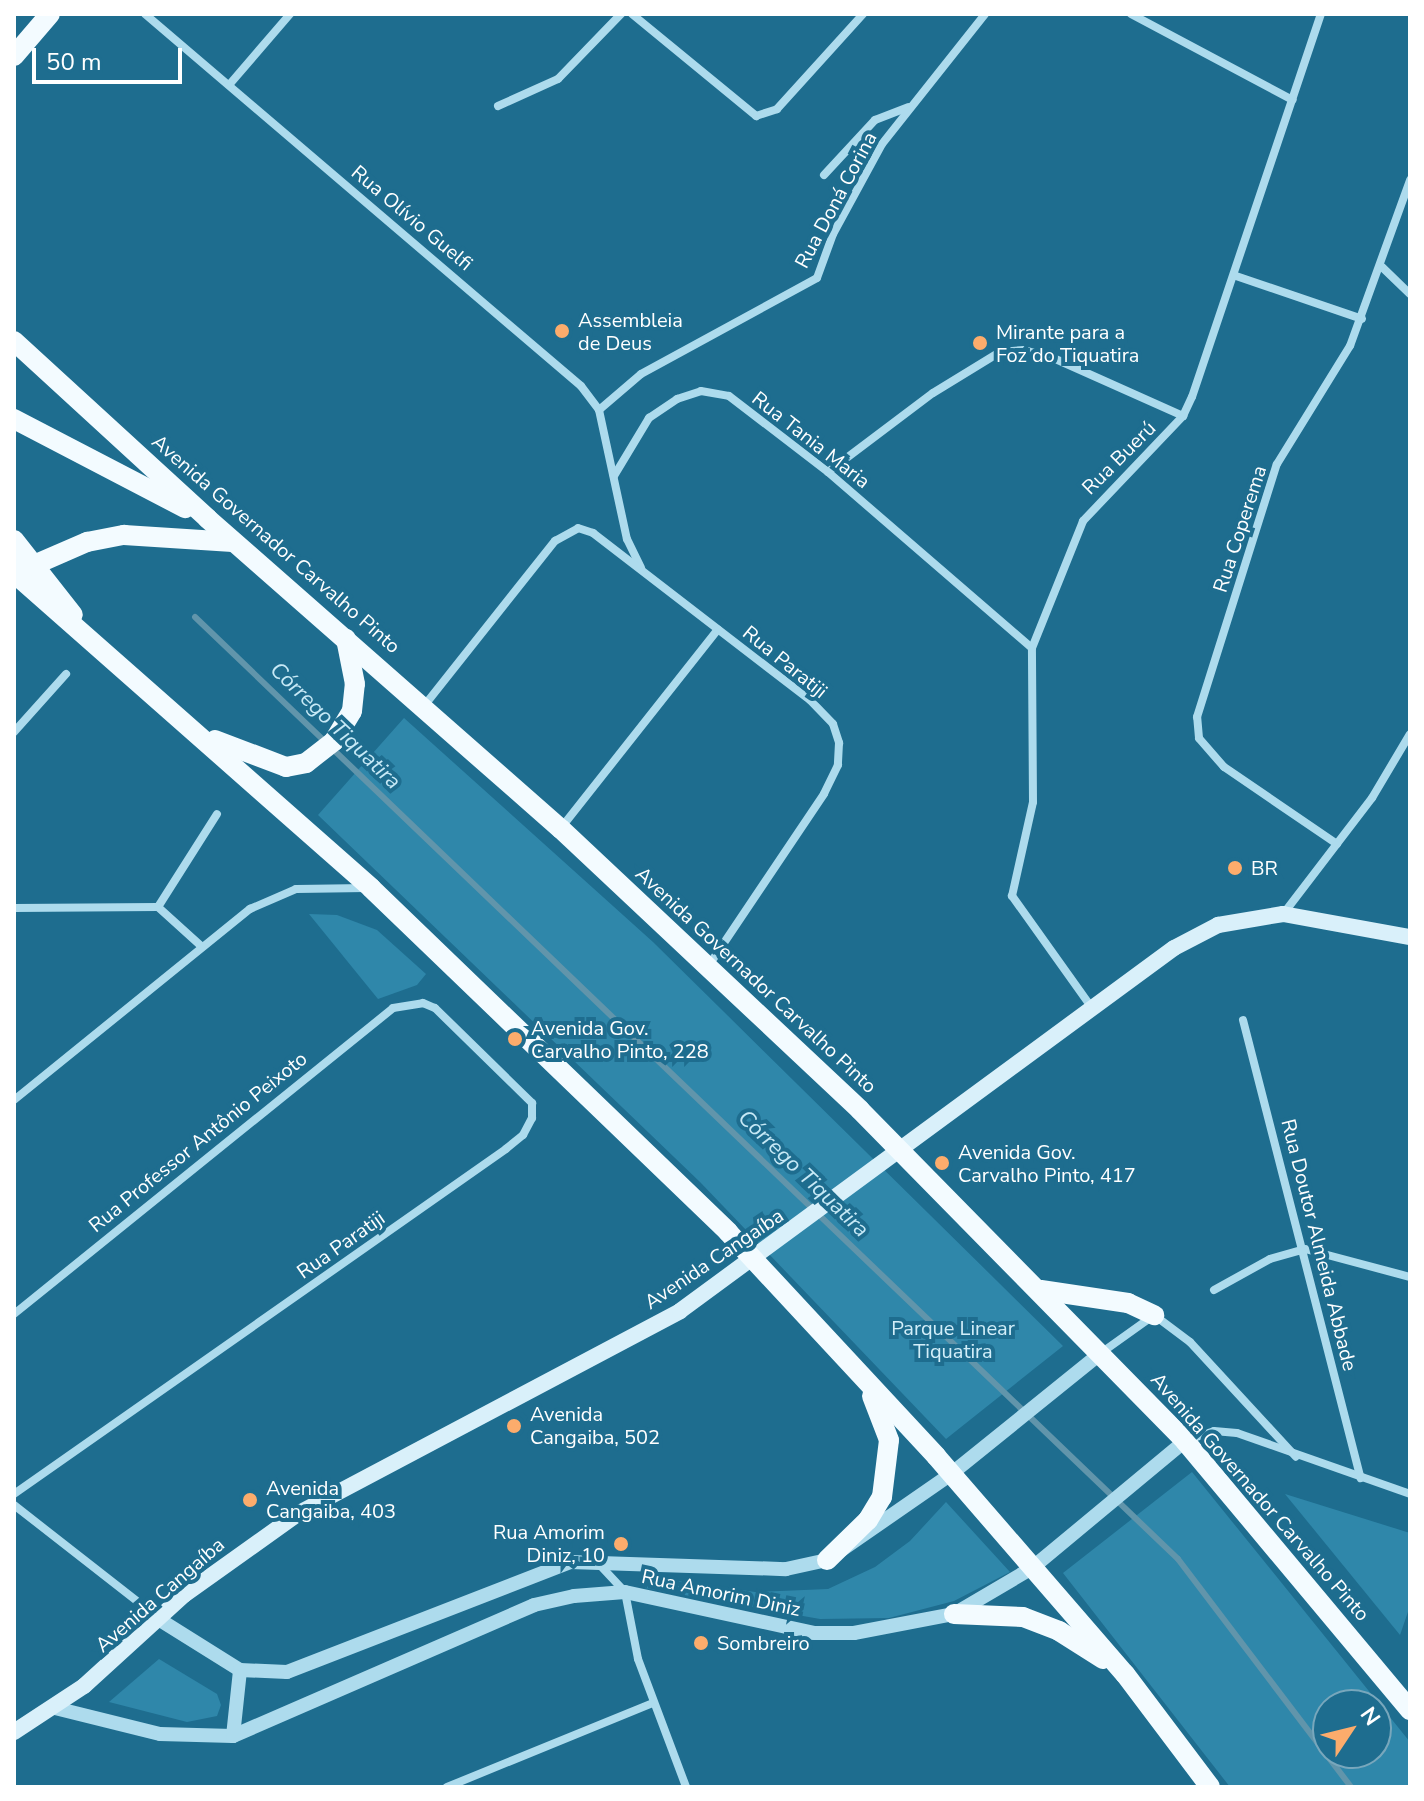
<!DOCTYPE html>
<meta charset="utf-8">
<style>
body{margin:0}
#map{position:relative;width:1424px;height:1801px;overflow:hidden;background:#1e6d8f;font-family:"Nunito Sans",sans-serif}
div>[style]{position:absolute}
.green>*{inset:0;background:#2f87aa}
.stream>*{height:6px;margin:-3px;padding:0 3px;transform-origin:3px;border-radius:3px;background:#6195ab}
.minor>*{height:8px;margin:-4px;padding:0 4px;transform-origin:4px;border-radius:4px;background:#addbed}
.tertiary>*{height:14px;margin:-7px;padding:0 7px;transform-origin:7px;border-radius:7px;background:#addbed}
.secondary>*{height:16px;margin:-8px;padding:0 8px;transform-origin:8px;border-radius:8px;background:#d9f0fa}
.primary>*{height:20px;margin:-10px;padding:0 10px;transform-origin:10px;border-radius:10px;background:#f3fbff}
.dots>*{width:22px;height:22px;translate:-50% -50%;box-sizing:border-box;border:4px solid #1e6d8f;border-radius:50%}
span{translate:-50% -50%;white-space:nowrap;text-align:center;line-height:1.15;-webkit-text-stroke:8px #1e6d8f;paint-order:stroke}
.street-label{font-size:20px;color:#fff}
.poi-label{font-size:20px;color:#fff}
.left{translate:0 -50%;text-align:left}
.right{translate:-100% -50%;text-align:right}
.park-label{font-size:20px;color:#d2eef9}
.water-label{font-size:22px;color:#c7e9f6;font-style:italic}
.frame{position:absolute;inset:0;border:16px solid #fff;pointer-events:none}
.north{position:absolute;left:1312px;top:1689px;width:80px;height:80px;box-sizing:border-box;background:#1e6d8f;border:2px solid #78a7bc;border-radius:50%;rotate:55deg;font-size:22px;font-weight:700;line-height:32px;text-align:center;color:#fff}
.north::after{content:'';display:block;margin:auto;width:28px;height:36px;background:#fcac6c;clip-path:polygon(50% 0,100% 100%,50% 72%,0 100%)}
.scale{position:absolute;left:32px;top:48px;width:150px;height:36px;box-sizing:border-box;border:4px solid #fff;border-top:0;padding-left:10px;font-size:24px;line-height:28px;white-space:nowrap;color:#fff;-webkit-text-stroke:6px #1e6d8f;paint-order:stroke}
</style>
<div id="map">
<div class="green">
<div style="clip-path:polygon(404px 718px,653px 942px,1063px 1346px,946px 1439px,700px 1182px,318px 815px)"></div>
<div style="clip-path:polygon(309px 914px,337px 915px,377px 930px,426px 974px,417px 985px,378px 999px)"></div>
<div style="clip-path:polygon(evenodd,1192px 1472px,1410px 1742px,1410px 1787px,1230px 1787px,1063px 1573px,1192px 1472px,1376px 1705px,1376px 1753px,1328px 1753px,1328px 1705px,1376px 1705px)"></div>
<div style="clip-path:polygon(1285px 1494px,1410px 1533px,1410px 1606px,1400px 1635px)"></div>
<div style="clip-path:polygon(946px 1502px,1010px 1572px,954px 1601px,889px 1618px,820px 1619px,645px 1588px,646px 1581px,655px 1578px,755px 1592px,828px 1589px,875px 1567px,910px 1541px)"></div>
<div style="clip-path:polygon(159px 1659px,217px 1694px,221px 1705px,217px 1716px,187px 1722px,109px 1702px)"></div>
</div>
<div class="stream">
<div style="left:195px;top:617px;width:1361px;rotate:43.78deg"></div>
<div style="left:1178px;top:1559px;width:286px;rotate:52.8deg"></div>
</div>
<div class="minor">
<div style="left:145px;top:14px;width:573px;rotate:40.47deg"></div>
<div style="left:581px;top:386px;width:30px;rotate:53deg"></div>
<div style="left:599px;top:410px;width:132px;rotate:77.8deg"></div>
<div style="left:627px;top:539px;width:32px;rotate:64deg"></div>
<div style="left:632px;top:14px;width:161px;rotate:39.4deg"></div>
<div style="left:756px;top:116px;width:22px;rotate:-18deg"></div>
<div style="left:777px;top:109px;width:128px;rotate:-47.8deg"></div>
<div style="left:1131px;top:14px;width:183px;rotate:28deg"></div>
<div style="left:229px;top:85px;width:94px;rotate:-49.3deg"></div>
<div style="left:498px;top:106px;width:66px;rotate:-24.2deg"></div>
<div style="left:558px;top:79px;width:91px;rotate:-45.9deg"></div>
<div style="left:824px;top:175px;width:75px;rotate:-47.2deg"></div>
<div style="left:875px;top:120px;width:36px;rotate:-21deg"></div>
<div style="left:1382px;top:267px;width:39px;rotate:44deg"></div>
<div style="left:1236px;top:276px;width:133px;rotate:18.8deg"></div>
<div style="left:599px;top:410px;width:55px;rotate:-40.6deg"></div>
<div style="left:641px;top:374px;width:200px;rotate:-28.6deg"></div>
<div style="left:817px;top:278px;width:47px;rotate:-70deg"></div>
<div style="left:833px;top:234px;width:102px;rotate:-61.4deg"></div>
<div style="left:882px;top:144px;width:166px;rotate:-51.6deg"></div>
<div style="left:828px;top:472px;width:131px;rotate:-37deg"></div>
<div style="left:933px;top:393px;width:79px;rotate:-31.5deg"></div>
<div style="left:1000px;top:352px;width:24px;rotate:-5deg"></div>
<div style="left:1024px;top:350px;width:28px;rotate:15deg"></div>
<div style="left:1051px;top:357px;width:145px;rotate:24.1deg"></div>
<div style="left:614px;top:476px;width:68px;rotate:-58.9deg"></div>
<div style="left:649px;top:418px;width:34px;rotate:-34deg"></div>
<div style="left:677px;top:399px;width:25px;rotate:-18deg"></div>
<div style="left:701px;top:391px;width:28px;rotate:10deg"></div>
<div style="left:729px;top:396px;width:125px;rotate:37.5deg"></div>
<div style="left:828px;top:472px;width:269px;rotate:40.8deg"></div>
<div style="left:424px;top:706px;width:211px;rotate:-51.6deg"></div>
<div style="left:555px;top:541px;width:26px;rotate:-29deg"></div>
<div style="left:578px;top:528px;width:16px;rotate:18deg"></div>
<div style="left:593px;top:533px;width:274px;rotate:37.6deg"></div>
<div style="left:810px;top:700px;width:33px;rotate:46deg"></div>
<div style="left:833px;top:724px;width:20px;rotate:72deg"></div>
<div style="left:839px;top:743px;width:22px;rotate:93deg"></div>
<div style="left:838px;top:765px;width:32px;rotate:116deg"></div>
<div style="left:824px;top:794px;width:206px;rotate:123.9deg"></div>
<div style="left:14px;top:732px;width:78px;rotate:-48.1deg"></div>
<div style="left:561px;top:828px;width:253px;rotate:-51.7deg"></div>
<div style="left:1337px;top:844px;width:137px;rotate:-145.7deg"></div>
<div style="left:1224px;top:767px;width:38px;rotate:-131deg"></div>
<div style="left:1199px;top:738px;width:21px;rotate:-95deg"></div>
<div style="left:1197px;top:717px;width:265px;rotate:-72.5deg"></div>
<div style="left:1277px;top:464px;width:139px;rotate:-58.3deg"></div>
<div style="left:1350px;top:346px;width:177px;rotate:-70.1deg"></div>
<div style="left:158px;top:907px;width:110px;rotate:-57.6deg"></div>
<div style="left:158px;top:907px;width:57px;rotate:42.1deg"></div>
<div style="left:14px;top:908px;width:144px;rotate:-0.4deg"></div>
<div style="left:1284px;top:913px;width:145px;rotate:-52.6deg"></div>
<div style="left:1372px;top:798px;width:74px;rotate:-59.3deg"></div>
<div style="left:1092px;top:1008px;width:138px;rotate:-125.5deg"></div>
<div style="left:1012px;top:896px;width:96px;rotate:-77.4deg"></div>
<div style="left:1033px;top:802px;width:154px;rotate:-90.4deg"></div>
<div style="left:1032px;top:648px;width:137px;rotate:-68.1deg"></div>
<div style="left:1083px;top:521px;width:145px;rotate:-46.4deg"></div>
<div style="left:1183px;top:416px;width:21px;rotate:-65deg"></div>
<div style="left:1192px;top:397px;width:404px;rotate:-71.4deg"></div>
<div style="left:1243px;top:1020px;width:473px;rotate:75.6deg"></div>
<div style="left:14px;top:1100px;width:304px;rotate:-39deg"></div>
<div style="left:250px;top:909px;width:50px;rotate:-23.5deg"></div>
<div style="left:296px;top:889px;width:70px;rotate:-0.8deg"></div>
<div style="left:1214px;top:1290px;width:64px;rotate:-29deg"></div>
<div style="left:1270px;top:1259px;width:36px;rotate:-16deg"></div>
<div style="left:1305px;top:1249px;width:109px;rotate:14.9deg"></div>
<div style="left:14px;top:1314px;width:487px;rotate:-38.9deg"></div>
<div style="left:393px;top:1008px;width:30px;rotate:-9deg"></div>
<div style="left:423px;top:1003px;width:13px;rotate:23deg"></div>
<div style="left:435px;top:1008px;width:136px;rotate:44.4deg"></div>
<div style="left:532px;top:1103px;width:15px;rotate:90deg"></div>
<div style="left:532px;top:1118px;width:19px;rotate:118deg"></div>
<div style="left:523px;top:1135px;width:22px;rotate:141deg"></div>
<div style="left:506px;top:1149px;width:601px;rotate:144.96deg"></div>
<div style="left:1101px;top:1353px;width:65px;rotate:-35.6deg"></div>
<div style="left:1154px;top:1315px;width:45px;rotate:36.9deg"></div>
<div style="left:1190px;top:1342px;width:156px;rotate:47.3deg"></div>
<div style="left:1187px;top:1440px;width:28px;rotate:-18deg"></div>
<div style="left:1214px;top:1431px;width:23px;rotate:5deg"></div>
<div style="left:1237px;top:1433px;width:183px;rotate:19.4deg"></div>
<div style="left:14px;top:1505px;width:185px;rotate:38deg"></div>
<div style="left:598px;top:1563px;width:40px;rotate:47deg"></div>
<div style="left:625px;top:1592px;width:68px;rotate:79deg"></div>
<div style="left:638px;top:1659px;width:137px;rotate:69.4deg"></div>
<div style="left:447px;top:1787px;width:222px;rotate:-22.2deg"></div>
</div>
<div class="tertiary">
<div style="left:160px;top:1620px;width:94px;rotate:32deg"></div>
<div style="left:240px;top:1670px;width:47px;rotate:2.4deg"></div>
<div style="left:287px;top:1672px;width:304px;rotate:-21.2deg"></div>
<div style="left:570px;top:1562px;width:216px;rotate:1.9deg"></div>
<div style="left:786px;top:1569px;width:42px;rotate:-12.4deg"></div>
<div style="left:827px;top:1560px;width:151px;rotate:-34.7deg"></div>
<div style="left:951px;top:1474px;width:193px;rotate:-38.9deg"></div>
<div style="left:55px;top:1708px;width:108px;rotate:13.9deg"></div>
<div style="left:160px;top:1734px;width:73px;rotate:1.6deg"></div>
<div style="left:233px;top:1736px;width:328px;rotate:-23.5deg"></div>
<div style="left:534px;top:1605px;width:41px;rotate:-12.7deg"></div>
<div style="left:574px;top:1596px;width:51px;rotate:-4.5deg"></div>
<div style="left:625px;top:1592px;width:193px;rotate:12.2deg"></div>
<div style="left:814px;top:1633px;width:40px"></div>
<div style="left:854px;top:1633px;width:102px;rotate:-10.8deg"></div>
<div style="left:954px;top:1614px;width:91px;rotate:-30.5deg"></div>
<div style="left:1032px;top:1568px;width:199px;rotate:-39.7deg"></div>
<div style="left:233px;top:1736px;width:66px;rotate:-83.9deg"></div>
</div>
<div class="secondary">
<div style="left:14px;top:1732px;width:84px;rotate:-33.3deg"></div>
<div style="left:84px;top:1686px;width:135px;rotate:-42.3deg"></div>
<div style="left:184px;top:1595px;width:141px;rotate:-35.5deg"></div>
<div style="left:299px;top:1513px;width:431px;rotate:-27.9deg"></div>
<div style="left:680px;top:1311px;width:613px;rotate:-36.31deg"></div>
<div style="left:1174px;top:948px;width:50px;rotate:-27.6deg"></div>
<div style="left:1218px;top:925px;width:66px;rotate:-9.6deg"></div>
<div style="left:1283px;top:914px;width:129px;rotate:10.3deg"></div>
</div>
<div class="primary">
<div style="left:14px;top:56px;width:55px;rotate:-49.4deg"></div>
<div style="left:14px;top:341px;width:263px;rotate:42.5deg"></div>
<div style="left:208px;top:519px;width:470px;rotate:41.3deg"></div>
<div style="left:561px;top:829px;width:410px;rotate:43.2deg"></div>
<div style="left:860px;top:1110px;width:464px;rotate:45.5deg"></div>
<div style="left:1185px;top:1441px;width:351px;rotate:50.1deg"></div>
<div style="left:14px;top:419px;width:193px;rotate:27.5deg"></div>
<div style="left:14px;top:540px;width:95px;rotate:51.8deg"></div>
<div style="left:14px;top:566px;width:20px;rotate:-3deg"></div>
<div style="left:34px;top:565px;width:58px;rotate:-23.5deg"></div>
<div style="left:87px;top:542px;width:38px;rotate:-11deg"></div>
<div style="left:124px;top:535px;width:109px;rotate:3.7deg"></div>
<div style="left:14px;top:573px;width:476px;rotate:41.4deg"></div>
<div style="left:371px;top:888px;width:496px;rotate:43.9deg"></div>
<div style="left:728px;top:1232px;width:306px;rotate:47.1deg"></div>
<div style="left:936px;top:1456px;width:289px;rotate:49.1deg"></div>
<div style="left:1125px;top:1674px;width:141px;rotate:53deg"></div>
<div style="left:215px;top:740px;width:76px;rotate:20.8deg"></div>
<div style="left:286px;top:767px;width:20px;rotate:-11deg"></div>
<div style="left:306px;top:763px;width:36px;rotate:-38deg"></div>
<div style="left:334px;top:741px;width:35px;rotate:-59deg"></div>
<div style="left:352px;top:711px;width:27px;rotate:-84deg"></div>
<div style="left:355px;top:684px;width:46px;rotate:-101.3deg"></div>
<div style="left:1041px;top:1290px;width:88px;rotate:8.5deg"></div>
<div style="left:1128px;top:1303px;width:29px;rotate:25deg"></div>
<div style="left:827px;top:1560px;width:57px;rotate:-44.3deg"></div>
<div style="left:868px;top:1520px;width:27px;rotate:-59deg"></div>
<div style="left:882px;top:1497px;width:57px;rotate:-83deg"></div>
<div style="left:889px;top:1440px;width:47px;rotate:-111.1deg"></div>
<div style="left:954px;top:1614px;width:69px;rotate:2.5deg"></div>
<div style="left:1023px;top:1617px;width:39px;rotate:21deg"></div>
<div style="left:1059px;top:1631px;width:52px;rotate:32.5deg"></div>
</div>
<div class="dots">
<div style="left:562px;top:331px;background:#fcac6c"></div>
<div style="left:980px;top:343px;background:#fcac6c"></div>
<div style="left:1235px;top:868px;background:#fcac6c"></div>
<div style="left:515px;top:1039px;background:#fcac6c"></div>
<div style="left:942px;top:1163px;background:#fcac6c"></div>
<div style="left:514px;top:1426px;background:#fcac6c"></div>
<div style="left:250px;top:1500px;background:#fcac6c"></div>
<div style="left:621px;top:1544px;background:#fcac6c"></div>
<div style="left:701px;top:1643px;background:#fcac6c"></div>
</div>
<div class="street-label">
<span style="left:836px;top:200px;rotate:-62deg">Rua Doná Corina</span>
<span style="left:412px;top:218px;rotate:40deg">Rua Olívio Guelfi</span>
<span style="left:811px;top:440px;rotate:38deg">Rua Tania Maria</span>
<span style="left:1119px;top:458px;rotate:-45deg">Rua Buerú</span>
<span style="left:1240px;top:529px;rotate:-72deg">Rua Coperema</span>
<span style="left:276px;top:544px;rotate:41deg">Avenida Governador Carvalho Pinto</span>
<span style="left:785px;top:662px;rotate:39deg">Rua Paratiji</span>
<span style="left:756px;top:980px;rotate:43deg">Avenida Governador Carvalho Pinto</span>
<span style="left:198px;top:1142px;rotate:-39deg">Rua Professor Antônio Peixoto</span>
<span style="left:341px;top:1245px;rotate:-35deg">Rua Paratiji</span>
<span style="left:1319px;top:1245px;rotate:76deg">Rua Doutor Almeida Abbade</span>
<span style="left:714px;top:1259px;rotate:-34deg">Avenida Cangaíba</span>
<span style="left:1260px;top:1497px;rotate:49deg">Avenida Governador Carvalho Pinto</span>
<span style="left:721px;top:1593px;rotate:12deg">Rua Amorim Diniz</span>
<span style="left:160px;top:1595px;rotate:-41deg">Avenida Cangaíba</span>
</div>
<div class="poi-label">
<span class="left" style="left:578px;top:332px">Assembleia<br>de Deus</span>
<span class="left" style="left:996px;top:344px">Mirante para a<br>Foz do Tiquatira</span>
<span class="left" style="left:1251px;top:868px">BR</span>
<span class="left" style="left:531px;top:1040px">Avenida Gov.<br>Carvalho Pinto, 228</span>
<span class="left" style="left:958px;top:1164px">Avenida Gov.<br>Carvalho Pinto, 417</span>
<span class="left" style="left:530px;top:1426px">Avenida<br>Cangaiba, 502</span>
<span class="left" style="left:266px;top:1500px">Avenida<br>Cangaiba, 403</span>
<span class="right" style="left:605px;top:1544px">Rua Amorim<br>Diniz, 10</span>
<span class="left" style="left:717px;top:1643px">Sombreiro</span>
</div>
<div class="park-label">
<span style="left:953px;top:1340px">Parque Linear<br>Tiquatira</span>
</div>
<div class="water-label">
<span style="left:335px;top:726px;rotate:44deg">Córrego Tiquatira</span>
<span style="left:803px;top:1174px;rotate:44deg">Córrego Tiquatira</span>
</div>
<div class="frame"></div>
<div class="north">N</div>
<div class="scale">50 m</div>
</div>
